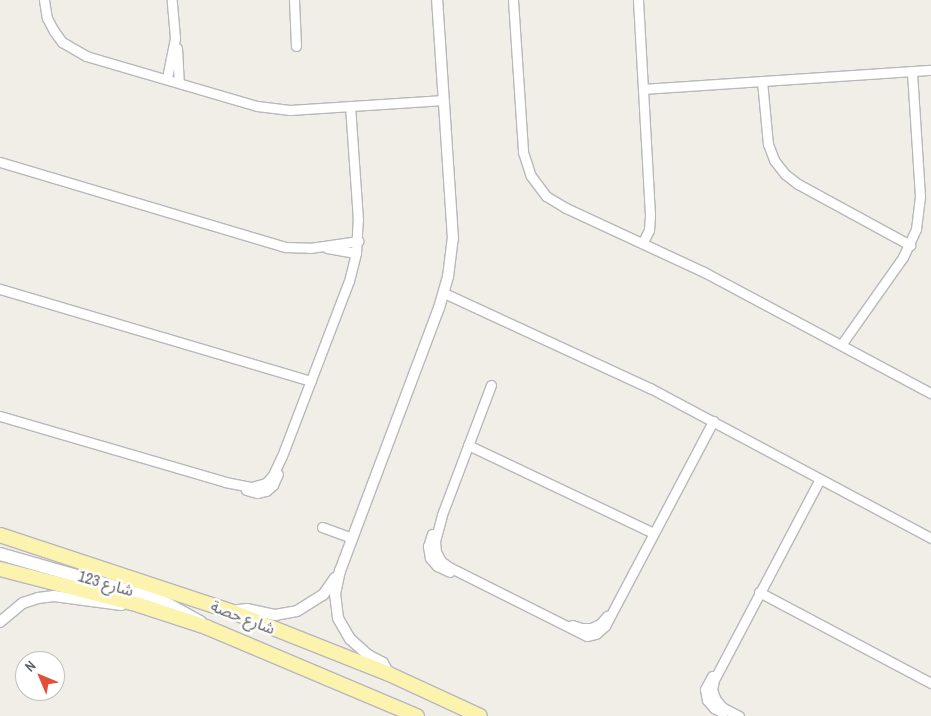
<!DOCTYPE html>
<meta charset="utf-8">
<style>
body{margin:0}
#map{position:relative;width:931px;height:716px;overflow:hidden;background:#f0eee7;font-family:"Archivo Narrow","Noto Sans Arabic",sans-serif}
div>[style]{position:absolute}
.roads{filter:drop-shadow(1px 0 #b7b8bc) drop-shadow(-1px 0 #b7b8bc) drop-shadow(0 1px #b7b8bc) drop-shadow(0 -1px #b7b8bc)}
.minor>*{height:9px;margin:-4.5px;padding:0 4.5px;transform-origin:4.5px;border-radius:4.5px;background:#fff}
.tertiary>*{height:10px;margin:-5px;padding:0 5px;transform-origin:5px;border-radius:5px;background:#fff}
.secondary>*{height:12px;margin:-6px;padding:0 6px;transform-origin:6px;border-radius:6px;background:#fff}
.primary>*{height:14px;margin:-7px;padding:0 7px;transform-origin:7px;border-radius:7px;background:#fcf3af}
span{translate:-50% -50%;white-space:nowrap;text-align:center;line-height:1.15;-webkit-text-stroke:5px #fff;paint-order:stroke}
.street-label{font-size:16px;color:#5e6166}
.north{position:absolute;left:15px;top:651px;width:50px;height:50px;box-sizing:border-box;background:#fff;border:1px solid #bfc0c2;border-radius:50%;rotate:315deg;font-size:14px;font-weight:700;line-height:20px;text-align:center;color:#5e6166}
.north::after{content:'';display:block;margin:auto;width:18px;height:22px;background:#e34e39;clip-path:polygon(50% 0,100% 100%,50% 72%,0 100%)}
</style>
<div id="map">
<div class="roads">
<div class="minor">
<div style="left:44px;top:0;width:18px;rotate:81deg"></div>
<div style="left:47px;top:18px;width:15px;rotate:62deg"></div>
<div style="left:54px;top:31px;width:14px;rotate:54deg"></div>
<div style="left:62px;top:42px;width:28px;rotate:30deg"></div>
<div style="left:86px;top:56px;width:178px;rotate:16.3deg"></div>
<div style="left:257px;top:106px;width:33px;rotate:7deg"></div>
<div style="left:290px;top:110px;width:154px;rotate:-3.7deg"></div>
<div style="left:294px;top:0;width:46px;rotate:87.5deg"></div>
<div style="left:513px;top:0;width:152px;rotate:86.2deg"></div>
<div style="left:523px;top:152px;width:25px;rotate:72deg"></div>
<div style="left:531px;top:176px;width:25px;rotate:53deg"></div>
<div style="left:546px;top:196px;width:23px;rotate:31deg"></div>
<div style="left:566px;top:208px;width:152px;rotate:24.9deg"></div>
<div style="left:704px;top:272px;width:257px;rotate:28.1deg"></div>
<div style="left:638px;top:0;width:216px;rotate:86.8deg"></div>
<div style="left:650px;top:216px;width:14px;rotate:94deg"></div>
<div style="left:649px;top:230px;width:13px;rotate:117deg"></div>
<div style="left:177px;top:48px;width:33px;rotate:87deg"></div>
<div style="left:167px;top:78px;width:41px;rotate:-78.7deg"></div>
<div style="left:175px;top:38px;width:38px;rotate:-95deg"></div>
<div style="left:762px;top:81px;width:63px;rotate:84.6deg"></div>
<div style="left:768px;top:144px;width:17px;rotate:69deg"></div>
<div style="left:774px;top:160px;width:18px;rotate:52deg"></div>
<div style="left:785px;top:174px;width:16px;rotate:38deg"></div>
<div style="left:798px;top:184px;width:128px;rotate:28.6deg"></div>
<div style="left:643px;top:89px;width:289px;rotate:-3.8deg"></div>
<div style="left:0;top:162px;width:298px;rotate:16.6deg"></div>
<div style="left:286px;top:247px;width:24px;rotate:2deg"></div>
<div style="left:310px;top:248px;width:49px;rotate:-8.3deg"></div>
<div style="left:327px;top:248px;width:29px;rotate:10deg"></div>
<div style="left:0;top:289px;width:324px;rotate:16.5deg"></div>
<div style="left:444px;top:293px;width:227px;rotate:24.8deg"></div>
<div style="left:650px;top:388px;width:319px;rotate:28.1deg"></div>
<div style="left:841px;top:345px;width:108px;rotate:-54.8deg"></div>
<div style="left:903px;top:257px;width:31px;rotate:-65deg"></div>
<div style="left:916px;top:229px;width:33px;rotate:-83deg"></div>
<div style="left:920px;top:196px;width:125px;rotate:-93.7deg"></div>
<div style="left:491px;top:385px;width:139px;rotate:110.7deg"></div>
<div style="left:442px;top:515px;width:27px;rotate:105deg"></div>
<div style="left:435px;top:541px;width:11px;rotate:85deg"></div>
<div style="left:436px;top:552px;width:10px;rotate:61deg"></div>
<div style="left:441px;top:561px;width:10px;rotate:37deg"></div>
<div style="left:449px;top:567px;width:154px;rotate:26.6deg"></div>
<div style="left:587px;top:636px;width:9px;rotate:-13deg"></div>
<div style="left:596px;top:634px;width:12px;rotate:-42deg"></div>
<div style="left:605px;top:626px;width:232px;rotate:-62.2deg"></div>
<div style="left:0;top:416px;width:234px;rotate:16.3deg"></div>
<div style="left:225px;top:482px;width:26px;rotate:11deg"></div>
<div style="left:251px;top:487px;width:16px;rotate:-15deg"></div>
<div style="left:266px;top:483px;width:11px;rotate:-49deg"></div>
<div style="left:273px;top:475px;width:21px;rotate:-65deg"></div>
<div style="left:282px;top:456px;width:187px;rotate:-69.1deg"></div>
<div style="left:349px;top:281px;width:29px;rotate:-76deg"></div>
<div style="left:356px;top:253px;width:33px;rotate:-87deg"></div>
<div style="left:358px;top:220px;width:114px;rotate:-94deg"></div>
<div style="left:468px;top:445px;width:205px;rotate:25.4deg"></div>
<div style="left:246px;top:490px;width:11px;rotate:15deg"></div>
<div style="left:257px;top:493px;width:9px;rotate:-13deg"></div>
<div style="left:266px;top:491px;width:9px;rotate:-41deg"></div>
<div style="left:273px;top:485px;width:12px;rotate:-66deg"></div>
<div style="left:322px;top:527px;width:32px;rotate:20deg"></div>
<div style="left:432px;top:534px;width:13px;rotate:108deg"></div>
<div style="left:428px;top:546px;width:12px;rotate:81deg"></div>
<div style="left:430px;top:558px;width:11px;rotate:49deg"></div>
<div style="left:437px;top:566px;width:14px;rotate:25deg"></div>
<div style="left:759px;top:592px;width:195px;rotate:27.9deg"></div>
<div style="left:572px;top:625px;width:9px;rotate:18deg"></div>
<div style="left:581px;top:628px;width:10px"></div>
<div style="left:591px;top:628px;width:10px;rotate:-24deg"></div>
<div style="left:600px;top:624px;width:11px;rotate:-49deg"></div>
<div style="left:712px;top:676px;width:15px;rotate:118deg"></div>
<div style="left:705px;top:689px;width:11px;rotate:80deg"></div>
<div style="left:707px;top:700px;width:11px;rotate:49deg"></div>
<div style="left:714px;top:708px;width:10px;rotate:29deg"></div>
<div style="left:739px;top:716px;width:18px;rotate:-153deg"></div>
<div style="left:723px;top:708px;width:11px;rotate:-131deg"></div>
<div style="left:716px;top:700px;width:11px;rotate:-112deg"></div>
<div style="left:712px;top:690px;width:10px;rotate:-79deg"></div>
<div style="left:714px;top:680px;width:227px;rotate:-62.2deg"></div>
</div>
<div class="tertiary">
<div style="left:230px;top:611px;width:17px;rotate:-7deg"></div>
<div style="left:247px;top:609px;width:29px;rotate:12deg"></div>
<div style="left:275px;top:615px;width:22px;rotate:-10deg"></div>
<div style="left:297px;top:611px;width:31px;rotate:-32deg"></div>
<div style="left:323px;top:595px;width:21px;rotate:-55deg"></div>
<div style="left:0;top:622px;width:30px;rotate:-40deg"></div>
<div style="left:23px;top:603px;width:16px;rotate:-18deg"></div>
<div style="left:38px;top:598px;width:16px;rotate:-7deg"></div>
<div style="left:54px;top:596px;width:68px;rotate:7.7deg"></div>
<div style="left:389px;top:674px;width:13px;rotate:-119deg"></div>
<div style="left:383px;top:663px;width:17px;rotate:-152deg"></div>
<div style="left:368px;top:655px;width:24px;rotate:-138deg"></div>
<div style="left:350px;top:639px;width:24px;rotate:-120deg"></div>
<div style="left:338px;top:618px;width:24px;rotate:-97deg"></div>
<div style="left:335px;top:594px;width:24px;rotate:-78deg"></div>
<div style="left:340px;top:571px;width:281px;rotate:-69.4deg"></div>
<div style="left:439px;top:308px;width:32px;rotate:-74deg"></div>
<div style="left:448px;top:277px;width:38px;rotate:-83deg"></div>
<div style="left:453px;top:239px;width:240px;rotate:-93.8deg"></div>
</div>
<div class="secondary">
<div style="left:0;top:554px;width:166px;rotate:16deg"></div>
<div style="left:160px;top:600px;width:46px;rotate:28.8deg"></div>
</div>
<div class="primary">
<div style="left:0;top:535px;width:242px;rotate:18.3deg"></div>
<div style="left:230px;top:611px;width:171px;rotate:21.6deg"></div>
<div style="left:389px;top:674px;width:100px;rotate:24.8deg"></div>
<div style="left:0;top:569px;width:144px;rotate:14.5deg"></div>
<div style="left:139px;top:605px;width:71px;rotate:18.2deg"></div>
<div style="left:206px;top:627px;width:229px;rotate:22.9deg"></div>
</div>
</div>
<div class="street-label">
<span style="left:106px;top:583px;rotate:16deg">شارع 123</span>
<span style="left:243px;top:617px;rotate:21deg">شارع حصة</span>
</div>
<div class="north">N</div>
</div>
